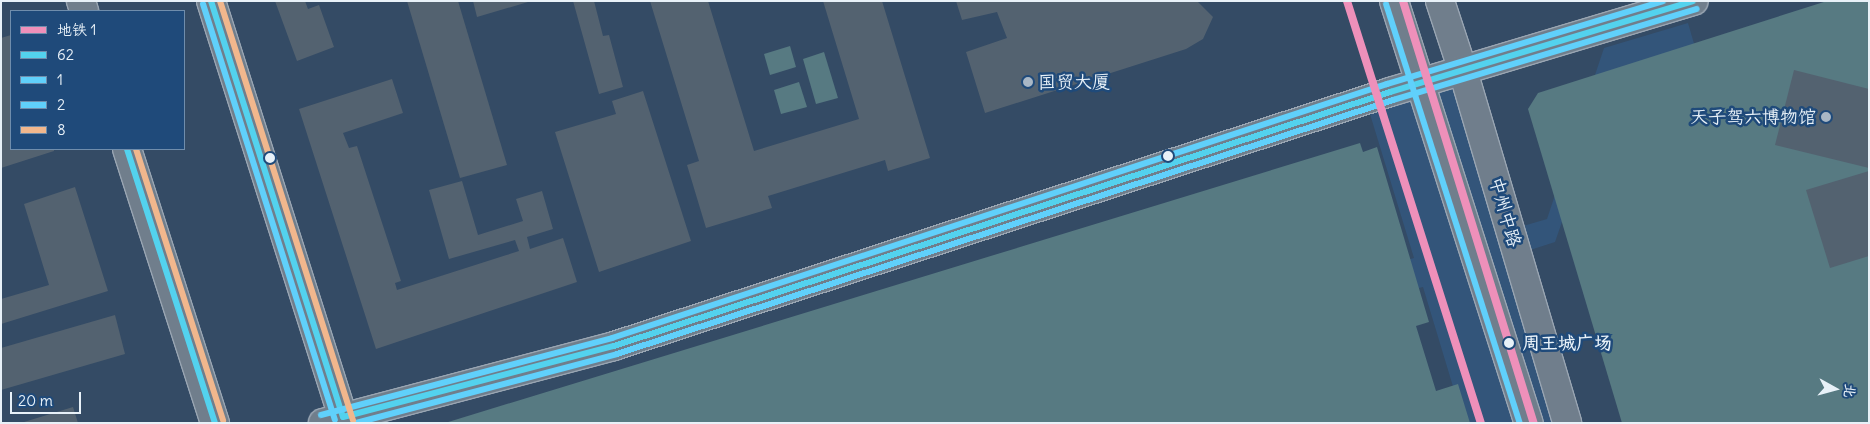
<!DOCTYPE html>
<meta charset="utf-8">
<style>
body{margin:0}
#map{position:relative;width:1870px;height:424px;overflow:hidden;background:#344b65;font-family:Delius,"LXGW WenKai TC",sans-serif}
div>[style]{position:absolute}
.built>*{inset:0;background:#33557a}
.green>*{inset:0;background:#577a82}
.building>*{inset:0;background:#536270}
.roads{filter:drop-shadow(1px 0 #9aa6b3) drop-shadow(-1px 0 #9aa6b3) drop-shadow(0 1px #9aa6b3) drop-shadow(0 -1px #9aa6b3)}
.major>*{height:28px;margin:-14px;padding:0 14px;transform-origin:14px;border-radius:14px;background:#707e8c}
.bus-1>*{height:6px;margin:-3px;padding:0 3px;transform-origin:3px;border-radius:3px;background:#53d2ee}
.bus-2>*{height:6px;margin:-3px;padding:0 3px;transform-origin:3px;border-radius:3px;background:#60d0fb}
.bus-3>*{height:6px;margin:-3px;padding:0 3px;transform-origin:3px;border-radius:3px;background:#60d0fb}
.bus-4>*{height:6px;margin:-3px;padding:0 3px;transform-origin:3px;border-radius:3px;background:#f1b78d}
.metro-1>*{height:8px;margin:-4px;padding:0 4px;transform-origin:4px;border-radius:4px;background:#ee90ba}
.dots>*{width:14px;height:14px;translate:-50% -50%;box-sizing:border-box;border:2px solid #1f4a7a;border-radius:50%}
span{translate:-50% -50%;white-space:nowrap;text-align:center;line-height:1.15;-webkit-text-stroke:5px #1f4a7a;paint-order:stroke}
.poi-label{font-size:18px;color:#e8f1f8}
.left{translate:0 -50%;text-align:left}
.right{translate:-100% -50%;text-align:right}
.street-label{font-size:18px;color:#e8f1f8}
.stop-label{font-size:18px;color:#e8f1f8;font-weight:700}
.frame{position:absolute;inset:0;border:2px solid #e8f1f8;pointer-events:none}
.legend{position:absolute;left:10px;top:10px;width:175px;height:140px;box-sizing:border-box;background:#1f4a7a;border:1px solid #6f8dac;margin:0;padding:6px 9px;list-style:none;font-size:15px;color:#e8f1f8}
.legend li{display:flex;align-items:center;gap:10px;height:25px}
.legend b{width:25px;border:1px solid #6f8dac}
.north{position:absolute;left:1810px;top:364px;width:50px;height:50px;-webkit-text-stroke:4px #1f4a7a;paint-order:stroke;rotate:97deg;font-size:14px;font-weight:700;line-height:20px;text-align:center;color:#e8f1f8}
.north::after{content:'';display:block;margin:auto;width:18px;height:22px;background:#e8f1f8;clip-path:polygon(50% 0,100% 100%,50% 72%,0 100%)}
.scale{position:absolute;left:10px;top:392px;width:71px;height:22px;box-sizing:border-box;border:2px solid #e8f1f8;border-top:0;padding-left:6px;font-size:15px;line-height:18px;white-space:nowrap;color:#e8f1f8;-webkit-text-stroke:4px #1f4a7a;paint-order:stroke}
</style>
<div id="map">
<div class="built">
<div style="clip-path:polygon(1688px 23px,1695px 47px,1614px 72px,1555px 242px,1508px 257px,1558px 423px,1464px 423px,1423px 287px,1355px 304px,1357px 274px,1414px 258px,1366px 101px,1452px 74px,1500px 233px,1547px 219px,1604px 48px)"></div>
</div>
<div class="green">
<div style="clip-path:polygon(1827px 1px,1869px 1px,1869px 423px,1622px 423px,1528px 109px,1538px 93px)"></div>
<div style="clip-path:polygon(790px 46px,796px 67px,770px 75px,764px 54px)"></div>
<div style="clip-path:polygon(824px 52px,838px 98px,816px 104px,803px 59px)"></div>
<div style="clip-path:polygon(799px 82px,807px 107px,781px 114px,774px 90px)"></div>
<div style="clip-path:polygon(1360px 143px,1363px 152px,1377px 147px,1429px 322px,1416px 326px,1436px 391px,1458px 384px,1470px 423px,445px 423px)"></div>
</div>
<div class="building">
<div style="clip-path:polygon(275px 1px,305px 1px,308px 9px,319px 5px,334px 47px,297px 61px)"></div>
<div style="clip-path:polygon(407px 1px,458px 1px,507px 165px,460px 178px)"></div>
<div style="clip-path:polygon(473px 1px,528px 1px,528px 2px,477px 17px)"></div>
<div style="clip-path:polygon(573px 1px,594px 1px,603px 36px,609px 35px,623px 87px,599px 94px)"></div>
<div style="clip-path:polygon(650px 1px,708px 1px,754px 151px,859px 119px,823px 1px,882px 1px,930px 158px,888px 171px,885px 160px,768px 196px,772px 208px,706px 228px,687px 165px,699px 161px)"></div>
<div style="clip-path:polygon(956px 1px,1197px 1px,1213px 17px,1203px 39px,1186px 49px,985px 113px,966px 52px,1007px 38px,997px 12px,962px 20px)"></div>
<div style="clip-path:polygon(11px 35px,11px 149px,54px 149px,54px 151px,1px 168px,1px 38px)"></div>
<div style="clip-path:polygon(1794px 70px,1869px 89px,1869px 168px,1775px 145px)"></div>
<div style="clip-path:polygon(392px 79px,403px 113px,343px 133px,349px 148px,357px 146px,401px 281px,395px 283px,397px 290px,519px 251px,515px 240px,449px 259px,429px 190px,462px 181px,478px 235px,523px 221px,516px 199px,542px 191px,553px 229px,527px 237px,530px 249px,563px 238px,577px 282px,376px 349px,299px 109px)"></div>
<div style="clip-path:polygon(643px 91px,691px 241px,599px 272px,555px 132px,616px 114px,612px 101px)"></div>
<div style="clip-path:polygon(1869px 171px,1869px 256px,1830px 268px,1806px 190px)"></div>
<div style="clip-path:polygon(75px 187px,108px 291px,1px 324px,1px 299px,49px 285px,24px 204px)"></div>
<div style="clip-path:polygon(115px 315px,125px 354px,1px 390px,1px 348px)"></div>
<div style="clip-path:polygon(73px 407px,78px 423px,24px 423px,24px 422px)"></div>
</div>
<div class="roads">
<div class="major">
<div style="left:81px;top:1px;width:10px;rotate:73deg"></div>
<div style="left:211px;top:1px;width:443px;rotate:72.4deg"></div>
<div style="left:1394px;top:1px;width:443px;rotate:72.3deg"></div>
<div style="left:1440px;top:1px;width:74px;rotate:71.8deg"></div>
<div style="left:1463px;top:71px;width:367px;rotate:73.5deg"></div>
<div style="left:127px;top:149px;width:288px;rotate:72.2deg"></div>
<div style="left:323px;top:423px;width:301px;rotate:-14.8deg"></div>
<div style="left:614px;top:346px;width:817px;rotate:-18.12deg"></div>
<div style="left:1390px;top:92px;width:317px;rotate:-16.7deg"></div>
</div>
</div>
<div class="bus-1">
<div style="left:211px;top:1px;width:436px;rotate:72.4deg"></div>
<div style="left:127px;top:149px;width:288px;rotate:72.2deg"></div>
<div style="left:343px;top:417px;width:280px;rotate:-14.7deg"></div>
<div style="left:614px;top:346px;width:817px;rotate:-18.12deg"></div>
<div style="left:1390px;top:92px;width:316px;rotate:-16.7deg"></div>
</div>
<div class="bus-2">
<div style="left:203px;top:4px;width:436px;rotate:72.4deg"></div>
<div style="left:1386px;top:4px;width:440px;rotate:72.3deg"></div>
<div style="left:356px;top:423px;width:270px;rotate:-14.8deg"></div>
<div style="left:617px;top:354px;width:817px;rotate:-18.12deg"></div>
<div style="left:1393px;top:100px;width:317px;rotate:-16.7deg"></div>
</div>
<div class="bus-3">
<div style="left:321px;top:415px;width:301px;rotate:-14.8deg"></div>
<div style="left:612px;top:338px;width:816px;rotate:-18.15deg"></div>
<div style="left:1387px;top:84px;width:288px;rotate:-16.7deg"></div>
</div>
<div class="bus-4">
<div style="left:220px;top:1px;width:440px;rotate:72.4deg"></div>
<div style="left:136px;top:149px;width:285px;rotate:72.2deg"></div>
</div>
<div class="metro-1">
<div style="left:1347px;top:1px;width:443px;rotate:72.4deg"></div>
<div style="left:1403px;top:1px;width:442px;rotate:72.8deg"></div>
</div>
<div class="dots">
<div style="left:1028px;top:82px;background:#a9b7c5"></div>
<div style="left:1826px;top:117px;background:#a9b7c5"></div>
<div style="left:1168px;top:156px;background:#e8f1f8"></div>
<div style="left:270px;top:158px;background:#e8f1f8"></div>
<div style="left:1509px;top:343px;background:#e8f1f8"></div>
</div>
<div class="poi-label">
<span class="left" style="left:1038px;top:82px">国贸大厦</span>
<span class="right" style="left:1816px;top:117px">天子驾六博物馆</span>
</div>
<div class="street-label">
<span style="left:1505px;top:212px;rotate:74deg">中州中路</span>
</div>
<div class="stop-label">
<span class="left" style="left:1522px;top:343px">周王城广场</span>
</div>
<div class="frame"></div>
<ul class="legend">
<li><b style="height:6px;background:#ee90ba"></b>地铁 1</li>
<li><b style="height:6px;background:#53d2ee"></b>62</li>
<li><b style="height:6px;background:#60d0fb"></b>1</li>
<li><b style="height:6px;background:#60d0fb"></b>2</li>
<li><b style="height:6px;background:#f1b78d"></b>8</li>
</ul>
<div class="north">北</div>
<div class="scale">20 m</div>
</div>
